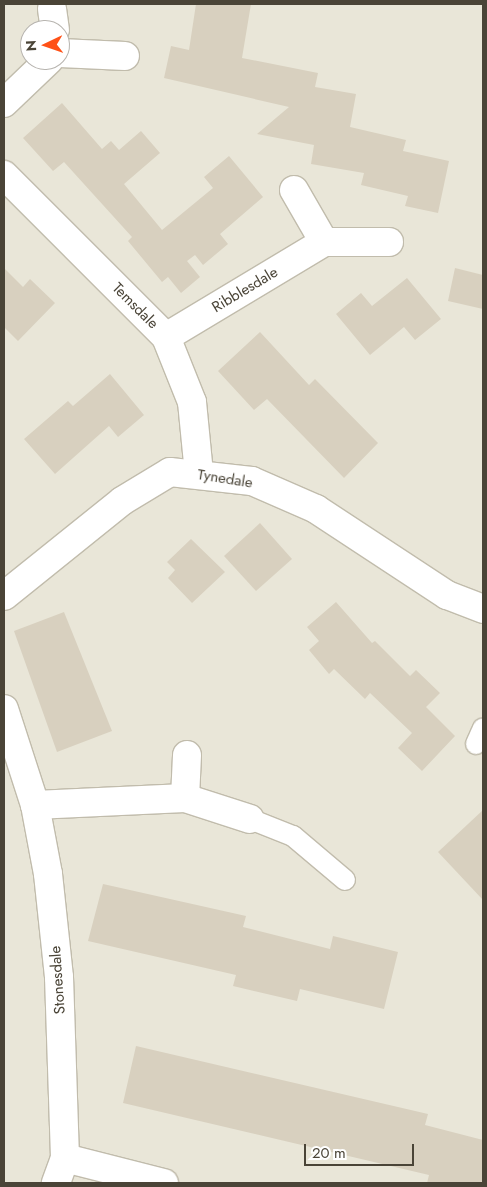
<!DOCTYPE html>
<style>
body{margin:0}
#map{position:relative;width:487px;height:1187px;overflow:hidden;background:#f5f3ea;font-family:Jost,sans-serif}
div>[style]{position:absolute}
.residential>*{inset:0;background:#e9e6d8}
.building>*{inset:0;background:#d8d0bf}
.roads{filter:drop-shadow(1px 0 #c1bcac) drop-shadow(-1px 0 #c1bcac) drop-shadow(0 1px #c1bcac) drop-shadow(0 -1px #c1bcac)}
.service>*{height:20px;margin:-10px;padding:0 10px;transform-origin:10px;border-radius:10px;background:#fff}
.minor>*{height:28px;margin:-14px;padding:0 14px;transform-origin:14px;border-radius:14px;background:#fff}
span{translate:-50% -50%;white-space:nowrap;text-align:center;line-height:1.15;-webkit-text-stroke:4px #fff;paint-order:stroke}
.street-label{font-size:15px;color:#4a4437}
.frame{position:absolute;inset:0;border:5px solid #4a4437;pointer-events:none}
.north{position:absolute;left:20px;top:20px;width:50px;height:50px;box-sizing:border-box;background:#fff;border:1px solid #b7b4af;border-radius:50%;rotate:267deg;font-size:14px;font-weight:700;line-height:20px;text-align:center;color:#4a4437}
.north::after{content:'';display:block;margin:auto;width:18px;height:22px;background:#ff5117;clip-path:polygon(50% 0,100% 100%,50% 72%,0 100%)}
.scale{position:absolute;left:304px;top:1144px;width:110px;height:22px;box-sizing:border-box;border:2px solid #4a4437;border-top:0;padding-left:6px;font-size:15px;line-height:18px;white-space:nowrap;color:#4a4437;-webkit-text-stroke:4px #fff;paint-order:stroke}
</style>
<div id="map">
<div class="residential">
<div style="clip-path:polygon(evenodd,4px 4px,483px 4px,483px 1183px,4px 1183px,4px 4px,30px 30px,60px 30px,60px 60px,30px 60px,30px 30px)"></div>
</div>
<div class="building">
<div style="clip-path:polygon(196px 4px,251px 4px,242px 58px,318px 73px,315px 87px,356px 94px,350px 127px,406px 140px,403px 151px,449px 161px,438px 213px,405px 206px,408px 196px,361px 185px,364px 173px,311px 164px,314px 145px,257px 134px,289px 107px,164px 78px,171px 46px,189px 50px)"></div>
<div style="clip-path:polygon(62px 103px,102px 149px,111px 141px,119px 150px,141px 131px,160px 153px,124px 184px,162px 230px,213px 188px,204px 177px,229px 156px,263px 197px,220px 234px,228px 244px,203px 265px,195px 255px,187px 261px,200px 277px,181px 293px,168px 277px,162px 282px,128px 241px,132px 237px,64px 162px,53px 171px,23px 138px)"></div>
<div style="clip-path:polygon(4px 268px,23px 287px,30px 279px,55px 303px,18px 341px,4px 327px)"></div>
<div style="clip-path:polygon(455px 268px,483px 275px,483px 309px,448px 301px)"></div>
<div style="clip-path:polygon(407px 278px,441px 319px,415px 340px,404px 327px,370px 355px,336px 314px,361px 293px,372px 306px)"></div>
<div style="clip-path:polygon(260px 332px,309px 385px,315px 379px,378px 443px,344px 478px,267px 399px,254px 410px,218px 371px)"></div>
<div style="clip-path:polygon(110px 374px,144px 415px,118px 437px,109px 426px,55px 474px,24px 439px,68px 401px,73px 406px)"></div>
<div style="clip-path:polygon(260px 523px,292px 559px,256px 591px,224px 556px)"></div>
<div style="clip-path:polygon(191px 539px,225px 572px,192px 603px,168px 578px,175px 570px,167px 562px)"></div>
<div style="clip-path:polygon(336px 602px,372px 643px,375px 641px,410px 676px,416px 670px,440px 693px,426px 707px,455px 736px,422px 771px,398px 748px,412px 733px,370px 693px,365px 699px,334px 669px,329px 674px,309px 650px,319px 641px,307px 627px)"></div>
<div style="clip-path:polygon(64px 612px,112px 731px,57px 752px,14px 631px)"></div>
<div style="clip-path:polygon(483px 810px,483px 900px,438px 852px)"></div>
<div style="clip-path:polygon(103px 884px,246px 916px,243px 927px,330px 949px,333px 936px,398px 952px,384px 1009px,300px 989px,297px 1001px,233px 986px,236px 975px,88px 941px)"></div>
<div style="clip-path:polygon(136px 1046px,428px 1114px,425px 1125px,483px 1140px,483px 1183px,427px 1183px,429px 1175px,123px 1103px)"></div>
</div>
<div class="roads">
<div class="service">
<div style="left:476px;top:744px;width:17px;rotate:-66deg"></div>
<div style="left:250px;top:819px;width:46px;rotate:21.6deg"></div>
<div style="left:293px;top:836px;width:68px;rotate:40.2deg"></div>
</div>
<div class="minor">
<div style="left:52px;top:9px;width:21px;rotate:82deg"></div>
<div style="left:60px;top:53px;width:65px;rotate:2.6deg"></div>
<div style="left:4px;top:103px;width:62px;rotate:-43.7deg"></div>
<div style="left:4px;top:175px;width:229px;rotate:45deg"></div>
<div style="left:166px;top:337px;width:70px;rotate:68.2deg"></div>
<div style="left:192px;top:402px;width:72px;rotate:84.4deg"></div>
<div style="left:294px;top:190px;width:60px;rotate:60deg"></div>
<div style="left:324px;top:242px;width:65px"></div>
<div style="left:166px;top:337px;width:184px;rotate:-31deg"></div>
<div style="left:4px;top:596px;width:151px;rotate:-38.8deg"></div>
<div style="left:122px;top:501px;width:56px;rotate:-31.1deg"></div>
<div style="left:170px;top:472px;width:82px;rotate:6.3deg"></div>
<div style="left:252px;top:481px;width:70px;rotate:23.6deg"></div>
<div style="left:316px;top:509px;width:157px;rotate:33.3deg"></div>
<div style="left:447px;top:595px;width:39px;rotate:21deg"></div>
<div style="left:4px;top:709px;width:101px;rotate:72.1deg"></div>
<div style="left:35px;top:805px;width:70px;rotate:79.3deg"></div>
<div style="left:48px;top:874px;width:104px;rotate:83.9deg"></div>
<div style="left:59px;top:977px;width:181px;rotate:88.1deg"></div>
<div style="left:65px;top:1158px;width:27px;rotate:110deg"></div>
<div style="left:185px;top:798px;width:43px;rotate:-87.3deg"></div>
<div style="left:35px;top:805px;width:150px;rotate:-2.7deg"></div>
<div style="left:185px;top:798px;width:68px;rotate:17.9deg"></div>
<div style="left:65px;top:1158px;width:102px;rotate:14.2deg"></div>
</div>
</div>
<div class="street-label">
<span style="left:245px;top:290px;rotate:-31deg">Ribblesdale</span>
<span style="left:135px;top:306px;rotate:45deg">Temsdale</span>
<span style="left:225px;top:479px;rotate:9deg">Tynedale</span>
<span style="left:58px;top:980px;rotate:-94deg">Stonesdale</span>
</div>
<div class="frame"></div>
<div class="north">N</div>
<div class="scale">20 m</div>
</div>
